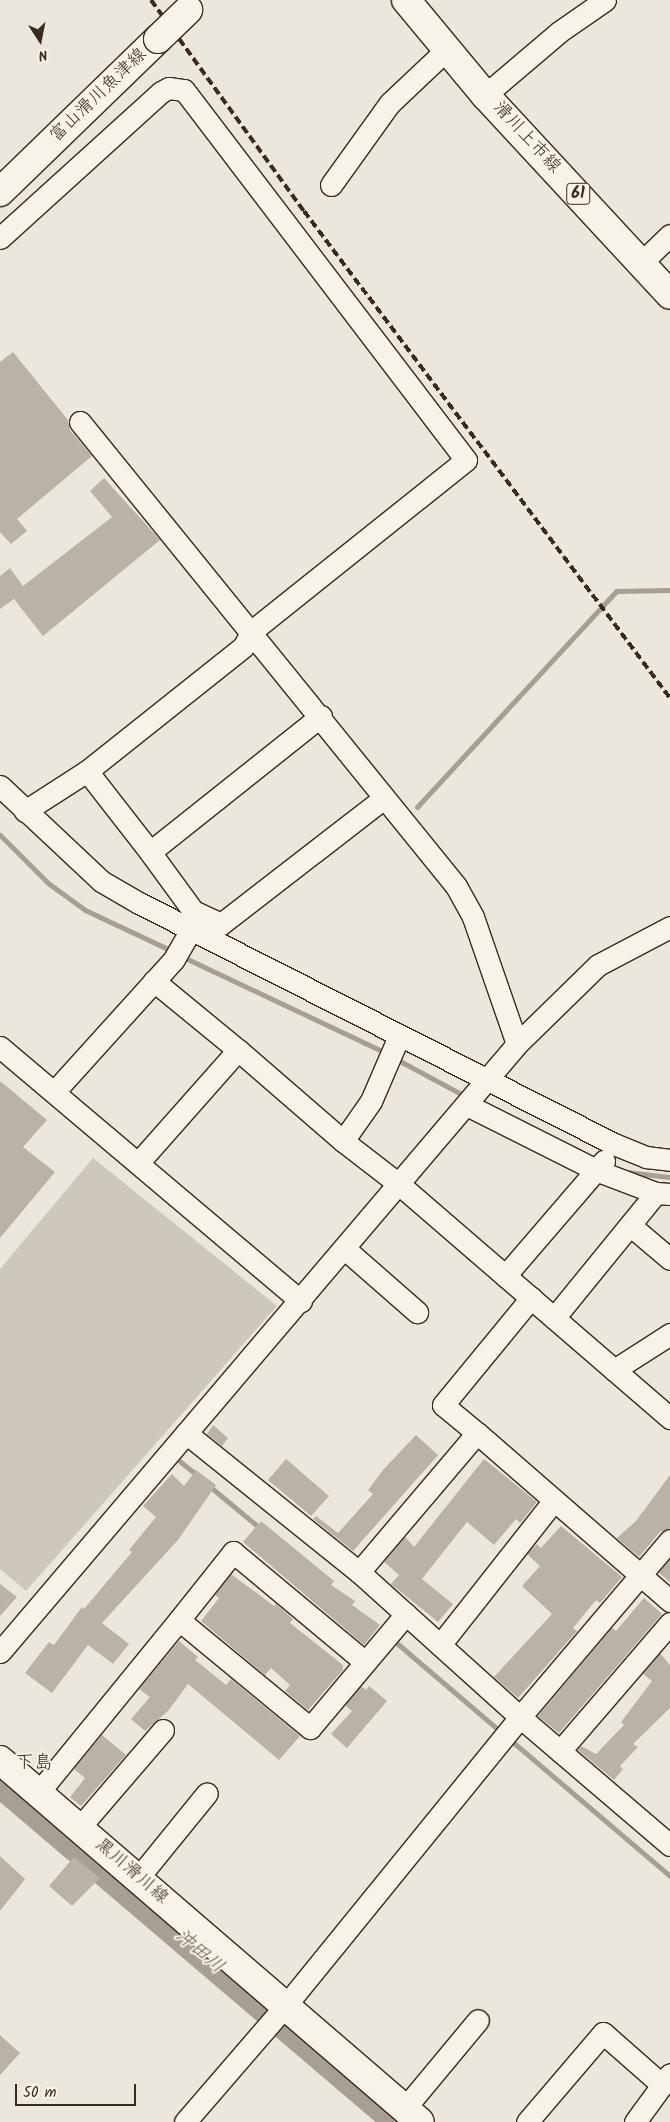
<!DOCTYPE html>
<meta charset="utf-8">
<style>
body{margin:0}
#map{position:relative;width:670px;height:2122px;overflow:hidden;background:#ece7dc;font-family:Kalam,"Klee One",sans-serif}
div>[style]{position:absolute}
.green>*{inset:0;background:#cec8bc}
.stream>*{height:5px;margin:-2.5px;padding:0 2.5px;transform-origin:2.5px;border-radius:2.5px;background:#a89f93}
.river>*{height:29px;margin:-14.5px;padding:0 14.5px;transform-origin:14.5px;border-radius:14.5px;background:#a89f93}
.building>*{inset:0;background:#bab2a7}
.roads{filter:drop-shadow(1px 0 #3b2a1e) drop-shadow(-1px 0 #3b2a1e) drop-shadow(0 1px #3b2a1e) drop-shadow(0 -1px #3b2a1e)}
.minor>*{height:21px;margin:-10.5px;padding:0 10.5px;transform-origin:10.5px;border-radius:10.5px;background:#f7f3e8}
.major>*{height:28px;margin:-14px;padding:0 14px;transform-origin:14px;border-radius:14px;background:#f7f3e8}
.rail>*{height:4px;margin-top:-2px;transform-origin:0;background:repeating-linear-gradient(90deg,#3b2a1e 0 8px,transparent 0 12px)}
.bridges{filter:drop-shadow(1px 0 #3b2a1e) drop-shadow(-1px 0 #3b2a1e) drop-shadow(0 1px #3b2a1e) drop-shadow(0 -1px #3b2a1e)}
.major-bridge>*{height:28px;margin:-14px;padding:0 14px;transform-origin:14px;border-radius:14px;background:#f7f3e8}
span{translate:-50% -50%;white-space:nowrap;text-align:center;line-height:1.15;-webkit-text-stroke:4px #f7f3e8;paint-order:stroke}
.shield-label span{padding:1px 4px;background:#f7f3e8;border:1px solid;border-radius:4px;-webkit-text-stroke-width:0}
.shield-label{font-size:16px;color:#3b2a1e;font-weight:700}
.street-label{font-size:18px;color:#3b2a1e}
.neighbourhood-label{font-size:19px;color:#3b2a1e}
.water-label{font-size:19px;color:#615347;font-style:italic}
.north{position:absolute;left:15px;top:15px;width:50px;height:50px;-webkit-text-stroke:4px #f7f3e8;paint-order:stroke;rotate:169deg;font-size:14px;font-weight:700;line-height:20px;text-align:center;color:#3b2a1e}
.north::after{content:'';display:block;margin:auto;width:18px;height:22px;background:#3b2a1e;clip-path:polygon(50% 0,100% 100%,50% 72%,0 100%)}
.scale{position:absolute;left:15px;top:2084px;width:121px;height:22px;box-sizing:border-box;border:2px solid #3b2a1e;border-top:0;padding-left:6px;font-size:15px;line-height:18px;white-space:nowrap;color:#3b2a1e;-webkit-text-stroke:4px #f7f3e8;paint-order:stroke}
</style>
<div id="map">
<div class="green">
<div style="clip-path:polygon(93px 1158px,277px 1306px,26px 1591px,0 1569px,0 1269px)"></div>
</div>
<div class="stream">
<div style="left:417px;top:807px;width:294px;rotate:-47.3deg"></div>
<div style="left:616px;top:591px;width:54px;rotate:-1.1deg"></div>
<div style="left:0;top:835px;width:68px;rotate:45deg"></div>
<div style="left:48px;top:883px;width:46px;rotate:36.1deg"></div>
<div style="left:85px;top:910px;width:96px;rotate:25.2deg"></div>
<div style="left:181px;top:956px;width:227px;rotate:25.3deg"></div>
<div style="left:396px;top:1059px;width:78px;rotate:28.2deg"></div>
<div style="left:626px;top:1172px;width:44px;rotate:6.5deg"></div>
<div style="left:177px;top:1459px;width:27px;rotate:39deg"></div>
<div style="left:208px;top:1485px;width:69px;rotate:39.7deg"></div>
<div style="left:392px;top:1639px;width:145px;rotate:40.5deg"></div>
<div style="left:508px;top:1738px;width:213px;rotate:40.4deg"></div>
</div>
<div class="river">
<div style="left:0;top:1783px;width:523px;rotate:40.42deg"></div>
</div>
<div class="building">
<div style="clip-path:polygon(13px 352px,68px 420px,70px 430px,92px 456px,17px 519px,27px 531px,11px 544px,0 532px,0 362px)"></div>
<div style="clip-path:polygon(104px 478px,160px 540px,43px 636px,14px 599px,0 609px,0 576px,10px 568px,23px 586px,112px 517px,90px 491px)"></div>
<div style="clip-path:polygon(0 1081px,47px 1120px,23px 1147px,55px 1172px,0 1238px)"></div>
<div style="clip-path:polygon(213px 1425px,228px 1438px,222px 1446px,207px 1434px)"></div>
<div style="clip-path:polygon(416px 1435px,438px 1455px,353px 1551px,313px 1519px,316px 1516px,338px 1533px,373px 1494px,368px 1490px,383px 1470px)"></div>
<div style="clip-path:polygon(286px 1459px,329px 1496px,311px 1516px,268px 1480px)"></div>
<div style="clip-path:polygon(484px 1459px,537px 1502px,520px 1523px,516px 1519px,494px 1545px,467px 1522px,422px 1579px,453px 1604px,438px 1622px,391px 1584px,399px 1575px,384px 1562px,405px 1537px,414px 1547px)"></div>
<div style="clip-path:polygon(196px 1470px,216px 1485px,178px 1540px,102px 1623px,129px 1644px,113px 1664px,88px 1645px,52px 1693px,25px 1673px,49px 1642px,54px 1645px,82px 1607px,84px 1609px,132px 1552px,129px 1550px,156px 1517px,143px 1506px,172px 1474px,184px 1486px)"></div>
<div style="clip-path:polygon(670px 1475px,670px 1528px,660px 1532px,639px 1557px,617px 1538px,636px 1521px)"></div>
<div style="clip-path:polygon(261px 1521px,334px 1581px,331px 1585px,355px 1601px,352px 1605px,380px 1625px,364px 1645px,243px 1542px)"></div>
<div style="clip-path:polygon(561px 1526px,622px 1577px,600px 1603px,596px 1600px,573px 1628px,577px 1631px,518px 1698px,494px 1677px,552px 1614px,522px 1586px,540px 1566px,527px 1554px,537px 1544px,541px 1548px)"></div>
<div style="clip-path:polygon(670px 1559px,670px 1582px,659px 1573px)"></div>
<div style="clip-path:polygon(231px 1574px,274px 1606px,276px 1604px,293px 1619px,290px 1623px,343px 1665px,343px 1670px,308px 1710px,285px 1691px,290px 1685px,271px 1668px,265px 1675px,201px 1621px,219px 1598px,215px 1595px)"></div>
<div style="clip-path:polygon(0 1584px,17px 1597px,0 1616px)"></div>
<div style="clip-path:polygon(644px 1598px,662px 1614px,559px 1733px,538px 1716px,612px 1628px,616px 1631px)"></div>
<div style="clip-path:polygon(179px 1641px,198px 1657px,195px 1660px,226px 1685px,231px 1679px,300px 1736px,279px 1760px,188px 1684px,168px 1711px,145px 1731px,131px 1719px,150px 1697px,139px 1689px)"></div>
<div style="clip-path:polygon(660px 1653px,670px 1665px,670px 1708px,633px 1744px,638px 1747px,620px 1766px,623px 1769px,614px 1780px,578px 1750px,581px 1746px,596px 1754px,624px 1725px,621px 1722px,652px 1681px,643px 1674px)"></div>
<div style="clip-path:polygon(361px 1686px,366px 1690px,369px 1686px,387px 1701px,347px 1748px,331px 1734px,352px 1711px,345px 1705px)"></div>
<div style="clip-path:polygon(102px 1735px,126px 1755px,81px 1806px,70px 1797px,85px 1778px,74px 1769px)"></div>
<div style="clip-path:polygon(0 1856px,25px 1879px,0 1911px)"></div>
<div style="clip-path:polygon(74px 1857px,100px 1878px,72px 1906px,49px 1886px)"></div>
<div style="clip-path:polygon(0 2035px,20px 2053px,0 2075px)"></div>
</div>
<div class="roads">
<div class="minor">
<div style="left:485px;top:95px;width:97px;rotate:-40.4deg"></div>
<div style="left:559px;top:32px;width:56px;rotate:-34.8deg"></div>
<div style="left:331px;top:185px;width:101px;rotate:-54.3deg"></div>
<div style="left:390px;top:103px;width:77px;rotate:-43.4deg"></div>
<div style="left:0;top:238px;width:217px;rotate:-42.2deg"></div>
<div style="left:161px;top:92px;width:9px;rotate:-27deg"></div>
<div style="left:169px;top:88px;width:15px;rotate:8deg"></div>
<div style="left:184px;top:90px;width:465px;rotate:52.7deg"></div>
<div style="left:466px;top:460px;width:274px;rotate:141.4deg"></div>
<div style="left:252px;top:631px;width:18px;rotate:119deg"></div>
<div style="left:243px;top:647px;width:199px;rotate:141.5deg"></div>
<div style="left:87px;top:771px;width:74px;rotate:147.2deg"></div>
<div style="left:641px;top:263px;width:40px;rotate:-44deg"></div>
<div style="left:80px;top:422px;width:597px;rotate:50.98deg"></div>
<div style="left:456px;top:886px;width:35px;rotate:61deg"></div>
<div style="left:473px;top:917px;width:134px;rotate:70.9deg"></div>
<div style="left:321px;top:716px;width:218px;rotate:141.5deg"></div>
<div style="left:150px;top:852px;width:73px;rotate:53.9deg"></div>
<div style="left:193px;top:911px;width:31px;rotate:25deg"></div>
<div style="left:221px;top:924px;width:206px;rotate:-37.7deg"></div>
<div style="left:87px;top:771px;width:103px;rotate:52.1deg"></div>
<div style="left:0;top:786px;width:139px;rotate:43.2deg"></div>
<div style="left:101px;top:881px;width:44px;rotate:30.1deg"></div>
<div style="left:139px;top:903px;width:533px;rotate:26.9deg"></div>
<div style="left:614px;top:1144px;width:35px;rotate:22deg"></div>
<div style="left:646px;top:1157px;width:24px;rotate:7deg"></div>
<div style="left:0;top:1047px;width:394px;rotate:40.2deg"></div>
<div style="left:238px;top:1050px;width:139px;rotate:40.9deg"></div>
<div style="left:343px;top:1141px;width:49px;rotate:-55deg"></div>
<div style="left:371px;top:1101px;width:71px;rotate:-66.7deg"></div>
<div style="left:54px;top:1092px;width:179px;rotate:-47.9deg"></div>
<div style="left:174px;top:959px;width:36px;rotate:-60deg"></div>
<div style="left:467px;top:1105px;width:147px;rotate:26.7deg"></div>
<div style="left:598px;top:1171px;width:62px;rotate:20.8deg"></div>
<div style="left:343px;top:1141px;width:72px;rotate:37.7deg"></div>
<div style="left:400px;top:1185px;width:357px;rotate:40.8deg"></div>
<div style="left:138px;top:1163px;width:151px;rotate:-48.5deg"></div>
<div style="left:238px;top:1050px;width:109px;rotate:-140.6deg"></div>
<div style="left:631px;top:1226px;width:51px;rotate:40.2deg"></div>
<div style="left:345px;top:1249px;width:96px;rotate:41.2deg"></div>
<div style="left:505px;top:1276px;width:152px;rotate:-49.3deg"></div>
<div style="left:554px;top:1318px;width:161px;rotate:-50.8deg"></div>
<div style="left:656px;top:1193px;width:14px;rotate:4deg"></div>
<div style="left:614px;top:1370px;width:67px;rotate:-32.7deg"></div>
<div style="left:186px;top:1433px;width:222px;rotate:38.8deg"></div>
<div style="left:359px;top:1572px;width:217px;rotate:42deg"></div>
<div style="left:520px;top:1717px;width:197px;rotate:40.5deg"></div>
<div style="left:477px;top:1433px;width:44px;rotate:-140.5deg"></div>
<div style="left:443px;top:1405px;width:139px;rotate:-50.6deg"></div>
<div style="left:359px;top:1572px;width:182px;rotate:-49.7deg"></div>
<div style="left:477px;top:1433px;width:256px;rotate:41deg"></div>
<div style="left:179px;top:1620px;width:87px;rotate:-51.5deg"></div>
<div style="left:233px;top:1552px;width:172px;rotate:39.8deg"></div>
<div style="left:440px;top:1645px;width:184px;rotate:-51.8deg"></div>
<div style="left:0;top:1652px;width:798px;rotate:-49.62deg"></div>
<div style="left:517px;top:1044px;width:113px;rotate:-44.3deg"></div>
<div style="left:598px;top:965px;width:81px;rotate:-27.8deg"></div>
<div style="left:560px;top:1751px;width:169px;rotate:-49.3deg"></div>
<div style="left:38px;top:1793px;width:223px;rotate:-50.8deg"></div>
<div style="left:179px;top:1620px;width:170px;rotate:39.5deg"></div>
<div style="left:310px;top:1728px;width:149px;rotate:-49.9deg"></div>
<div style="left:79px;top:1828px;width:129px;rotate:-49.4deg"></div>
<div style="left:138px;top:1878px;width:109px;rotate:-50.9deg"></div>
<div style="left:405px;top:2108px;width:114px;rotate:-50.3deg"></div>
<div style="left:185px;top:2122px;width:155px;rotate:-49.2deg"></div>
<div style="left:286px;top:2005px;width:371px;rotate:-50.9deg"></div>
<div style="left:520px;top:1717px;width:232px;rotate:-49.7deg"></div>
<div style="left:527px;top:2122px;width:117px;rotate:-49.5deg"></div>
<div style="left:603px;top:2033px;width:79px;rotate:41.4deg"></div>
<div style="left:635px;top:2122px;width:59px;rotate:-53.9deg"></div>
</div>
<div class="major">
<div style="left:406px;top:0;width:124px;rotate:50.3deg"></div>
<div style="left:485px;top:95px;width:272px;rotate:47.2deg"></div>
<div style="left:0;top:192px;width:220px;rotate:-44.1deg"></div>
<div style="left:0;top:1760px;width:554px;rotate:40.76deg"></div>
</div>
</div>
<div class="rail">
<div style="left:151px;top:0;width:261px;rotate:54.1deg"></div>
<div style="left:304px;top:211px;width:609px;rotate:53.07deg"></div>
</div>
<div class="bridges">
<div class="major-bridge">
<div style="left:158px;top:39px;width:42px;rotate:-44deg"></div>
</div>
</div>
<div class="shield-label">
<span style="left:578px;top:194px">61</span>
</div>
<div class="street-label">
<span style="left:99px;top:96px;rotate:-44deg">富山滑川魚津線</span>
<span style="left:526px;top:138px;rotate:47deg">滑川上市線</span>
<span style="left:131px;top:1872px;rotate:41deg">黒川滑川線</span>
</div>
<div class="neighbourhood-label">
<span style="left:34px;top:1764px">下島</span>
</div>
<div class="water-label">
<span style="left:199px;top:1952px;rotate:40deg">沖田川</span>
</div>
<div class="north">N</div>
<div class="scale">50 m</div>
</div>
